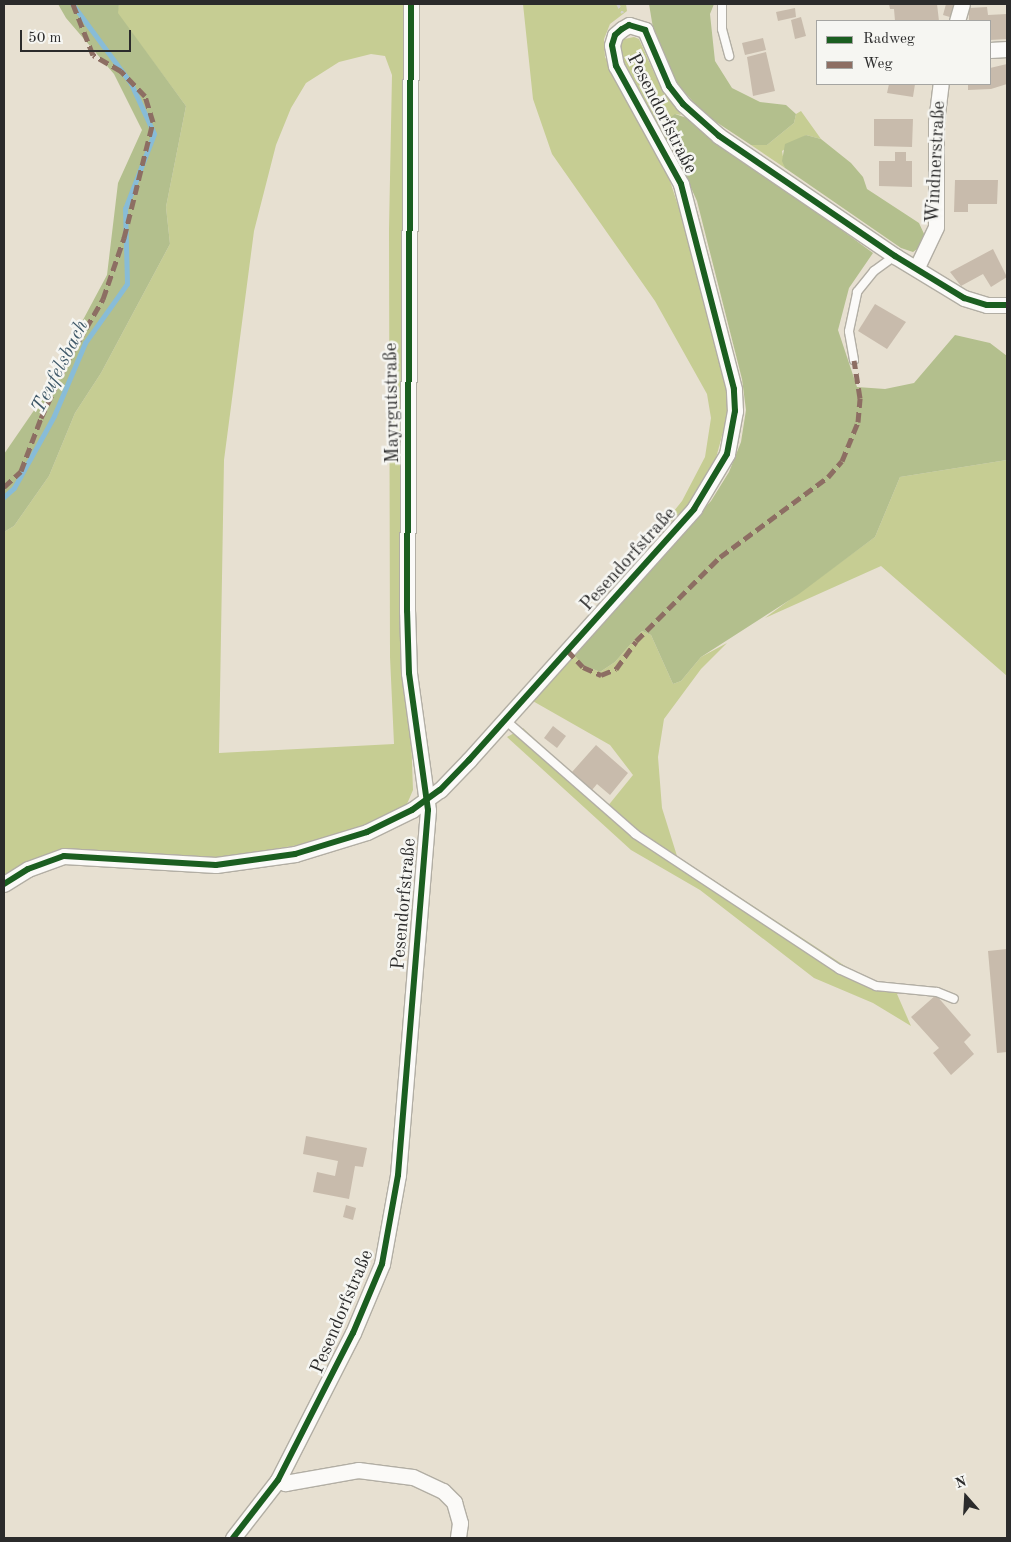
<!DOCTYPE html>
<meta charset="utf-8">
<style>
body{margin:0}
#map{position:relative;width:1011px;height:1542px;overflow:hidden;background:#e7e0d1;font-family:"Old Standard TT",serif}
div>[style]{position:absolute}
.green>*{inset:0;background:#c6cd93}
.forest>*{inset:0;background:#b3bf8d}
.stream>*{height:4.5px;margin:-2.25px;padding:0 2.25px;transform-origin:2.25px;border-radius:2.25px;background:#88bcd7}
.building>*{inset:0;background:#c8bbac}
.path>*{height:2.5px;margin-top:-1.25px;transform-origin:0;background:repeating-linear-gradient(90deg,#d3d1cd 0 4px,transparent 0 8px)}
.roads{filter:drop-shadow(1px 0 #b2aea4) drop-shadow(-1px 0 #b2aea4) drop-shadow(0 1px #b2aea4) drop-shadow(0 -1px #b2aea4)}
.service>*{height:8px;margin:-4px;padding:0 4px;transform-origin:4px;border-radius:4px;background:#fbfaf8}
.minor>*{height:15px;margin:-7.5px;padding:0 7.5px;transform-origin:7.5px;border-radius:7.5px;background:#fbfaf8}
.quiet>*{height:5px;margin-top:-2.5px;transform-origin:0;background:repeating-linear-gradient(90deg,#8d6e63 0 10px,transparent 0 15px)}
.cycleway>*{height:6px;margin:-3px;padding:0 3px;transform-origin:3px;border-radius:3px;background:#1b5e20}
span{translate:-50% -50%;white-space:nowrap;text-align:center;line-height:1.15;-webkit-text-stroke:5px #f6f6f2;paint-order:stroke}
.street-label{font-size:19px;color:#2b2b2b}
.water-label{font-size:20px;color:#3e5868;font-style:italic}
.frame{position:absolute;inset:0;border:5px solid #2b2b2b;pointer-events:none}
.legend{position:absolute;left:816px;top:20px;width:175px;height:65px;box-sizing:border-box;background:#f6f6f2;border:1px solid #a5a5a2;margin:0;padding:6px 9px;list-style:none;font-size:15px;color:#2b2b2b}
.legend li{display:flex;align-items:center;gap:10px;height:25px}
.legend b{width:25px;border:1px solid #a5a5a2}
.north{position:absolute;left:941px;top:1472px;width:50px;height:50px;-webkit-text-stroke:4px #f6f6f2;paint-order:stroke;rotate:341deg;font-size:14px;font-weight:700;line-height:20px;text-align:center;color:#2b2b2b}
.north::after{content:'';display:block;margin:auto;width:18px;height:22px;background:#2b2b2b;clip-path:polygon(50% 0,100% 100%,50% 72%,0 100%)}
.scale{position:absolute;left:20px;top:30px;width:111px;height:22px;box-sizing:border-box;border:2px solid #2b2b2b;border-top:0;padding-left:6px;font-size:15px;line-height:18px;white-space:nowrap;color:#2b2b2b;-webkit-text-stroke:4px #f6f6f2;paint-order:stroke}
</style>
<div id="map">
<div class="green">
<div style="clip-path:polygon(evenodd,119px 4px,406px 4px,400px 431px,413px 790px,407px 804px,392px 815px,311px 843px,218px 858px,48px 855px,25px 862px,4px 875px,4px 532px,14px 526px,49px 476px,75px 413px,101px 373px,170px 244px,166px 207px,186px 106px,117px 13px,119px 4px,371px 54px,385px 56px,392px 75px,389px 229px,390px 657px,394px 744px,219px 753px,224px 460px,254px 231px,276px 145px,291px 108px,306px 83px,339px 62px,371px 54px)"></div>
<div style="clip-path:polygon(523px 4px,626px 4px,627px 11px,610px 24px,604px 39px,605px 57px,670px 181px,694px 254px,727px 385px,729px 410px,716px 458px,694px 499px,642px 551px,682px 501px,705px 457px,711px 418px,707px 394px,655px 301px,552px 154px,533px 99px)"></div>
<div style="clip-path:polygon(634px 37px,639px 39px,656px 77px,681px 115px,675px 114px,686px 173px,705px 238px,674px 156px,622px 63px,619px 53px,620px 45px,624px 39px)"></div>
<div style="clip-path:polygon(801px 111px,821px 139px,806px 135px,782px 151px,785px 168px,751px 145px,767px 145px,794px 123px,796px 114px)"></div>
<div style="clip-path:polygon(1007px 460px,1007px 676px,881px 566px,765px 618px,875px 537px,900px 477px)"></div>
<div style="clip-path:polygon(642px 631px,651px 635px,673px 684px,681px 681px,701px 657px,727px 643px,701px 669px,664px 719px,658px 757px,662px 808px,677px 856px,868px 981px,909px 987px,897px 994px,911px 1026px,873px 1003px,814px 978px,700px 890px,631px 850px,507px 737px,523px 728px,607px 807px,633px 775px,610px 745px,531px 700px,573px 654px,583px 665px,600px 672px,615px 662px)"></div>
</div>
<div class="forest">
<div style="clip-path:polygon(58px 4px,119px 4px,118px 13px,186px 106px,166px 207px,170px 244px,101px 373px,75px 413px,49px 476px,14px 526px,4px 532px,4px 454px,37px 406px,107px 275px,118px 183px,142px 130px,114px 74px,66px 18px)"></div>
<div style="clip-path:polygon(649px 4px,714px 4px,710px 14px,715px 61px,732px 88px,760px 102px,786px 105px,796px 114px,794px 123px,767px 145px,751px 145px,704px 114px,673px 79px,654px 34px)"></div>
<div style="clip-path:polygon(675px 114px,690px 119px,873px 253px,849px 288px,838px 330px,857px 387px,885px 389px,914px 383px,955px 335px,990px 343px,1007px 356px,1007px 460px,900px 477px,875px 537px,799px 594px,701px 657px,681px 681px,673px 684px,651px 635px,642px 631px,615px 662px,600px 672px,583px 665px,573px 654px,711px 501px,729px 472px,741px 442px,746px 410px,742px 379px,697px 201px,666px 132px,665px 122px)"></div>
<div style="clip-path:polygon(806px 135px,821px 139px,851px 163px,863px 177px,867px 189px,919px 223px,925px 236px,920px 247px,913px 252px,901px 248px,785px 168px,782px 161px,785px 144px)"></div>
</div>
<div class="stream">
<div style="left:4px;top:497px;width:13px;rotate:-42deg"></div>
<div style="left:14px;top:488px;width:82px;rotate:-60.9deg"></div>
<div style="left:54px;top:416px;width:79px;rotate:-67deg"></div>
<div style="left:85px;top:343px;width:72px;rotate:-54.6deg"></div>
<div style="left:127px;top:284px;width:75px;rotate:-91.5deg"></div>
<div style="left:125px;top:209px;width:80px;rotate:-68.9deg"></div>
<div style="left:154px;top:134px;width:55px;rotate:-114.7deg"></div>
<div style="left:131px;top:84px;width:99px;rotate:-126.4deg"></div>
</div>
<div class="building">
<div style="clip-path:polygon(889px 4px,937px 4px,939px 21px,895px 21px,894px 9px,890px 9px)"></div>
<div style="clip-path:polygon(946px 4px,955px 4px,953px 18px,943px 15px)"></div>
<div style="clip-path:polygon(987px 7px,988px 15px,1007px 14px,1007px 39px,990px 40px,990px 21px,969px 21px,969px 8px)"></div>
<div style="clip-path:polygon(795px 8px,796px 17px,778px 21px,776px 12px)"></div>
<div style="clip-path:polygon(801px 17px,806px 36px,795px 39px,791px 20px)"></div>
<div style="clip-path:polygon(763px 38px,766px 50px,745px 55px,742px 43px)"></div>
<div style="clip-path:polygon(766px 52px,775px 91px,753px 96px,747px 57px)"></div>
<div style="clip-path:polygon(1007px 64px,1007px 84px,991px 89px,968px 90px,968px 84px,990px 84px,990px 68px)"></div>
<div style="clip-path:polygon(889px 84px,915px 84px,913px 97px,887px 93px)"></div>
<div style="clip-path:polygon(874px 119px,913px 119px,912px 147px,874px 146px)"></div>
<div style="clip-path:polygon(895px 152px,906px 152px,906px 161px,912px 161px,912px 187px,879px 186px,879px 161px,895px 161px)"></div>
<div style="clip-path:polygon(955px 180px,998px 180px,997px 204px,968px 204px,968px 212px,954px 212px)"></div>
<div style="clip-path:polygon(993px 249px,1007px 277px,991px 287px,983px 274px,961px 286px,950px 272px)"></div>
<div style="clip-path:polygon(875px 304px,906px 322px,887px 349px,858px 331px)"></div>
<div style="clip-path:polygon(553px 726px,566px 736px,557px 748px,544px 738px)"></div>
<div style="clip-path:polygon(596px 745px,628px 773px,610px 795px,597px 784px,592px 790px,572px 772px)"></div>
<div style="clip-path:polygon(1007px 949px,1007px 1052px,997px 1053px,988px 951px)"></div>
<div style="clip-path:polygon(936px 995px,971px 1035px,964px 1042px,974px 1054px,951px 1075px,933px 1053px,939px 1048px,911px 1017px)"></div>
<div style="clip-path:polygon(306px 1136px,367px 1148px,363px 1167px,355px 1166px,349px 1199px,313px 1192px,317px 1172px,335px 1176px,338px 1161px,303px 1154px)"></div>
<div style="clip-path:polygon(346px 1205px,356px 1208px,353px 1220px,343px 1217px)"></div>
</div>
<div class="path">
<div style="left:618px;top:4px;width:10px;rotate:61deg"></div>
</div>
<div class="roads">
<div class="service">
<div style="left:722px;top:4px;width:25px;rotate:90deg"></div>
<div style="left:722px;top:29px;width:28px;rotate:75deg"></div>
<div style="left:854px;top:360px;width:29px;rotate:-100deg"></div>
<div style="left:849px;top:331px;width:40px;rotate:-78deg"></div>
<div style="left:857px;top:292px;width:27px;rotate:-51deg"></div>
<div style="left:874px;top:271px;width:26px;rotate:-36deg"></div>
<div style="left:505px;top:720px;width:173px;rotate:41.2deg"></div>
<div style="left:635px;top:834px;width:245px;rotate:33.5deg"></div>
<div style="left:839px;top:969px;width:41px;rotate:24.7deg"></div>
<div style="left:876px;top:986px;width:61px;rotate:5.6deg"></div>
<div style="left:937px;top:992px;width:18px;rotate:22deg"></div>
</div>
<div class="minor">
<div style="left:957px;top:21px;width:18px;rotate:-74deg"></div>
<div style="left:990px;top:50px;width:17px;rotate:-3deg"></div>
<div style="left:917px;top:267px;width:44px;rotate:-64.6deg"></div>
<div style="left:936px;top:227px;width:105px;rotate:-90deg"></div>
<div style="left:936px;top:122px;width:38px;rotate:-83deg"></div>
<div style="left:4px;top:884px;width:28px;rotate:-32deg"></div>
<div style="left:28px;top:869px;width:38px;rotate:-20deg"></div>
<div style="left:64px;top:856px;width:152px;rotate:3.4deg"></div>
<div style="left:216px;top:865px;width:80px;rotate:-7.9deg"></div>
<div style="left:295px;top:854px;width:75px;rotate:-17deg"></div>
<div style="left:367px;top:832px;width:50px;rotate:-26.1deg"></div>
<div style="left:412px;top:810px;width:34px;rotate:-36deg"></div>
<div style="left:440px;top:790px;width:42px;rotate:-46deg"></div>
<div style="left:469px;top:760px;width:337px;rotate:-48.1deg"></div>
<div style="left:694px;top:509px;width:64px;rotate:-59deg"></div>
<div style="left:727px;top:454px;width:44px;rotate:-79.5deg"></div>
<div style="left:735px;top:411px;width:22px;rotate:-93deg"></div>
<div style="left:734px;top:389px;width:212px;rotate:-104.5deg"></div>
<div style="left:681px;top:184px;width:135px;rotate:-118.8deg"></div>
<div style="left:616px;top:66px;width:21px;rotate:-101deg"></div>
<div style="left:612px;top:45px;width:10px;rotate:-73deg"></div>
<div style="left:615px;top:35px;width:9px;rotate:-41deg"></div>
<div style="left:622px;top:29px;width:8px;rotate:-30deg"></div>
<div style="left:629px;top:25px;width:17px;rotate:17deg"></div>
<div style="left:645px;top:30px;width:61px;rotate:66.8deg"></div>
<div style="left:669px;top:86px;width:23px;rotate:52deg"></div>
<div style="left:683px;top:104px;width:48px;rotate:41.6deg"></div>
<div style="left:719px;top:136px;width:213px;rotate:34.3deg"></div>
<div style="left:895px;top:256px;width:81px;rotate:31.3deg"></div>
<div style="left:964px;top:298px;width:24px;rotate:17deg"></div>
<div style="left:987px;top:305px;width:20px"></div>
<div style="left:278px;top:1480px;width:8px;rotate:23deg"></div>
<div style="left:285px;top:1483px;width:74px;rotate:-10.1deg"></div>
<div style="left:358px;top:1470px;width:55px;rotate:7.3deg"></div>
<div style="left:413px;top:1477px;width:33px;rotate:25deg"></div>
<div style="left:443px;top:1491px;width:16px;rotate:45deg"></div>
<div style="left:454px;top:1502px;width:22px;rotate:74deg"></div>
<div style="left:460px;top:1523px;width:15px;rotate:98deg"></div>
<div style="left:233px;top:1538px;width:73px;rotate:-52.2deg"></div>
<div style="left:278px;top:1480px;width:165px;rotate:-63deg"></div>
<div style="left:353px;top:1333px;width:75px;rotate:-67.2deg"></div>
<div style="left:382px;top:1264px;width:90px;rotate:-79.8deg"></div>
<div style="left:398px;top:1175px;width:366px;rotate:-85.3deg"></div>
<div style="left:428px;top:810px;width:138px;rotate:-97.9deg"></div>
<div style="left:409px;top:673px;width:62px;rotate:-91.8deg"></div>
<div style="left:407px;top:611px;width:607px;rotate:-89.62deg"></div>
</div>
</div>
<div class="quiet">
<div style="left:4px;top:487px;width:23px;rotate:-43deg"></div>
<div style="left:21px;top:471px;width:57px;rotate:-69.3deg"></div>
<div style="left:41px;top:418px;width:71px;rotate:-64.9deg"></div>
<div style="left:71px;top:354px;width:64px;rotate:-59.8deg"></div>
<div style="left:103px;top:299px;width:65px;rotate:-71deg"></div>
<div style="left:124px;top:238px;width:120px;rotate:-76deg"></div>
<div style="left:153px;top:122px;width:27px;rotate:-107deg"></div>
<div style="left:145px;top:96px;width:35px;rotate:-134deg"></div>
<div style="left:121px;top:71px;width:32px;rotate:-150deg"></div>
<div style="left:93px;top:55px;width:55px;rotate:-111.4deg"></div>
<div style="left:567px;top:650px;width:23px;rotate:47deg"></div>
<div style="left:583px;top:667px;width:20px;rotate:24deg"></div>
<div style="left:601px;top:675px;width:16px;rotate:-22deg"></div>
<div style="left:616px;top:669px;width:34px;rotate:-54deg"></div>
<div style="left:636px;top:641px;width:119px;rotate:-45deg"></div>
<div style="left:720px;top:557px;width:134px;rotate:-36.5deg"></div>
<div style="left:828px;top:477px;width:21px;rotate:-49deg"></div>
<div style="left:842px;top:461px;width:42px;rotate:-67.7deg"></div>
<div style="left:858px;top:422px;width:24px;rotate:-85deg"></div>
<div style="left:860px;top:398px;width:38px;rotate:-99deg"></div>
</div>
<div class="cycleway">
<div style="left:4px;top:884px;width:28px;rotate:-32deg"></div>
<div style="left:28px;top:869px;width:38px;rotate:-20deg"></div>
<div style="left:64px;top:856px;width:152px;rotate:3.4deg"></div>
<div style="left:216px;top:865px;width:80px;rotate:-7.9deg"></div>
<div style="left:295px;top:854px;width:75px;rotate:-17deg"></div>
<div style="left:367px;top:832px;width:50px;rotate:-26.1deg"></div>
<div style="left:412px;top:810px;width:34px;rotate:-36deg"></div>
<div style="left:440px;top:790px;width:42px;rotate:-46deg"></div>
<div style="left:469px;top:760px;width:337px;rotate:-48.1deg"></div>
<div style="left:694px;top:509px;width:64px;rotate:-59deg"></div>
<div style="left:727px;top:454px;width:44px;rotate:-79.5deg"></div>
<div style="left:735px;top:411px;width:22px;rotate:-93deg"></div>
<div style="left:734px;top:389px;width:212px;rotate:-104.5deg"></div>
<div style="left:681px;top:184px;width:135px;rotate:-118.8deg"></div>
<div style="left:616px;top:66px;width:21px;rotate:-101deg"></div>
<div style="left:612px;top:45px;width:10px;rotate:-73deg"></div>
<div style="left:615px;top:35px;width:9px;rotate:-41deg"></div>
<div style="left:622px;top:29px;width:8px;rotate:-30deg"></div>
<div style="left:629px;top:25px;width:17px;rotate:17deg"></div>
<div style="left:645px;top:30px;width:61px;rotate:66.8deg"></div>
<div style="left:669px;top:86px;width:23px;rotate:52deg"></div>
<div style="left:683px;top:104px;width:48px;rotate:41.6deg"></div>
<div style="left:719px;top:136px;width:213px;rotate:34.3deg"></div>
<div style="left:895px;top:256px;width:81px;rotate:31.3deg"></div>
<div style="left:964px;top:298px;width:24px;rotate:17deg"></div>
<div style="left:987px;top:305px;width:20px"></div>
<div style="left:233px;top:1538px;width:73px;rotate:-52.2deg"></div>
<div style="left:278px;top:1480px;width:165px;rotate:-63deg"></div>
<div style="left:353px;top:1333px;width:75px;rotate:-67.2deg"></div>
<div style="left:382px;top:1264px;width:90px;rotate:-79.8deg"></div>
<div style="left:398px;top:1175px;width:366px;rotate:-85.3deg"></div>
<div style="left:428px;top:810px;width:138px;rotate:-97.9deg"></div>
<div style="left:409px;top:673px;width:62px;rotate:-91.8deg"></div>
<div style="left:407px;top:611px;width:607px;rotate:-89.62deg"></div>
</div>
<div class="street-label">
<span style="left:661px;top:114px;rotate:63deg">Pesendorfstraße</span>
<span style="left:937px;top:162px;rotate:-87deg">Windnerstraße</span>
<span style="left:393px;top:403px;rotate:-91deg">Mayrgutstraße</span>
<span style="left:629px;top:560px;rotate:-48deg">Pesendorfstraße</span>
<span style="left:405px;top:904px;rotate:-85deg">Pesendorfstraße</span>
<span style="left:343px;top:1312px;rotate:-67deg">Pesendorfstraße</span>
</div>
<div class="water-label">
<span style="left:61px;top:367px;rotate:-63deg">Teufelsbach</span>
</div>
<div class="frame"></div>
<ul class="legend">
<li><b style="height:6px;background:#1b5e20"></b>Radweg</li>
<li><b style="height:6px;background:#8d6e63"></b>Weg</li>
</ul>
<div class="north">N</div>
<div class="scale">50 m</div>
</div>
